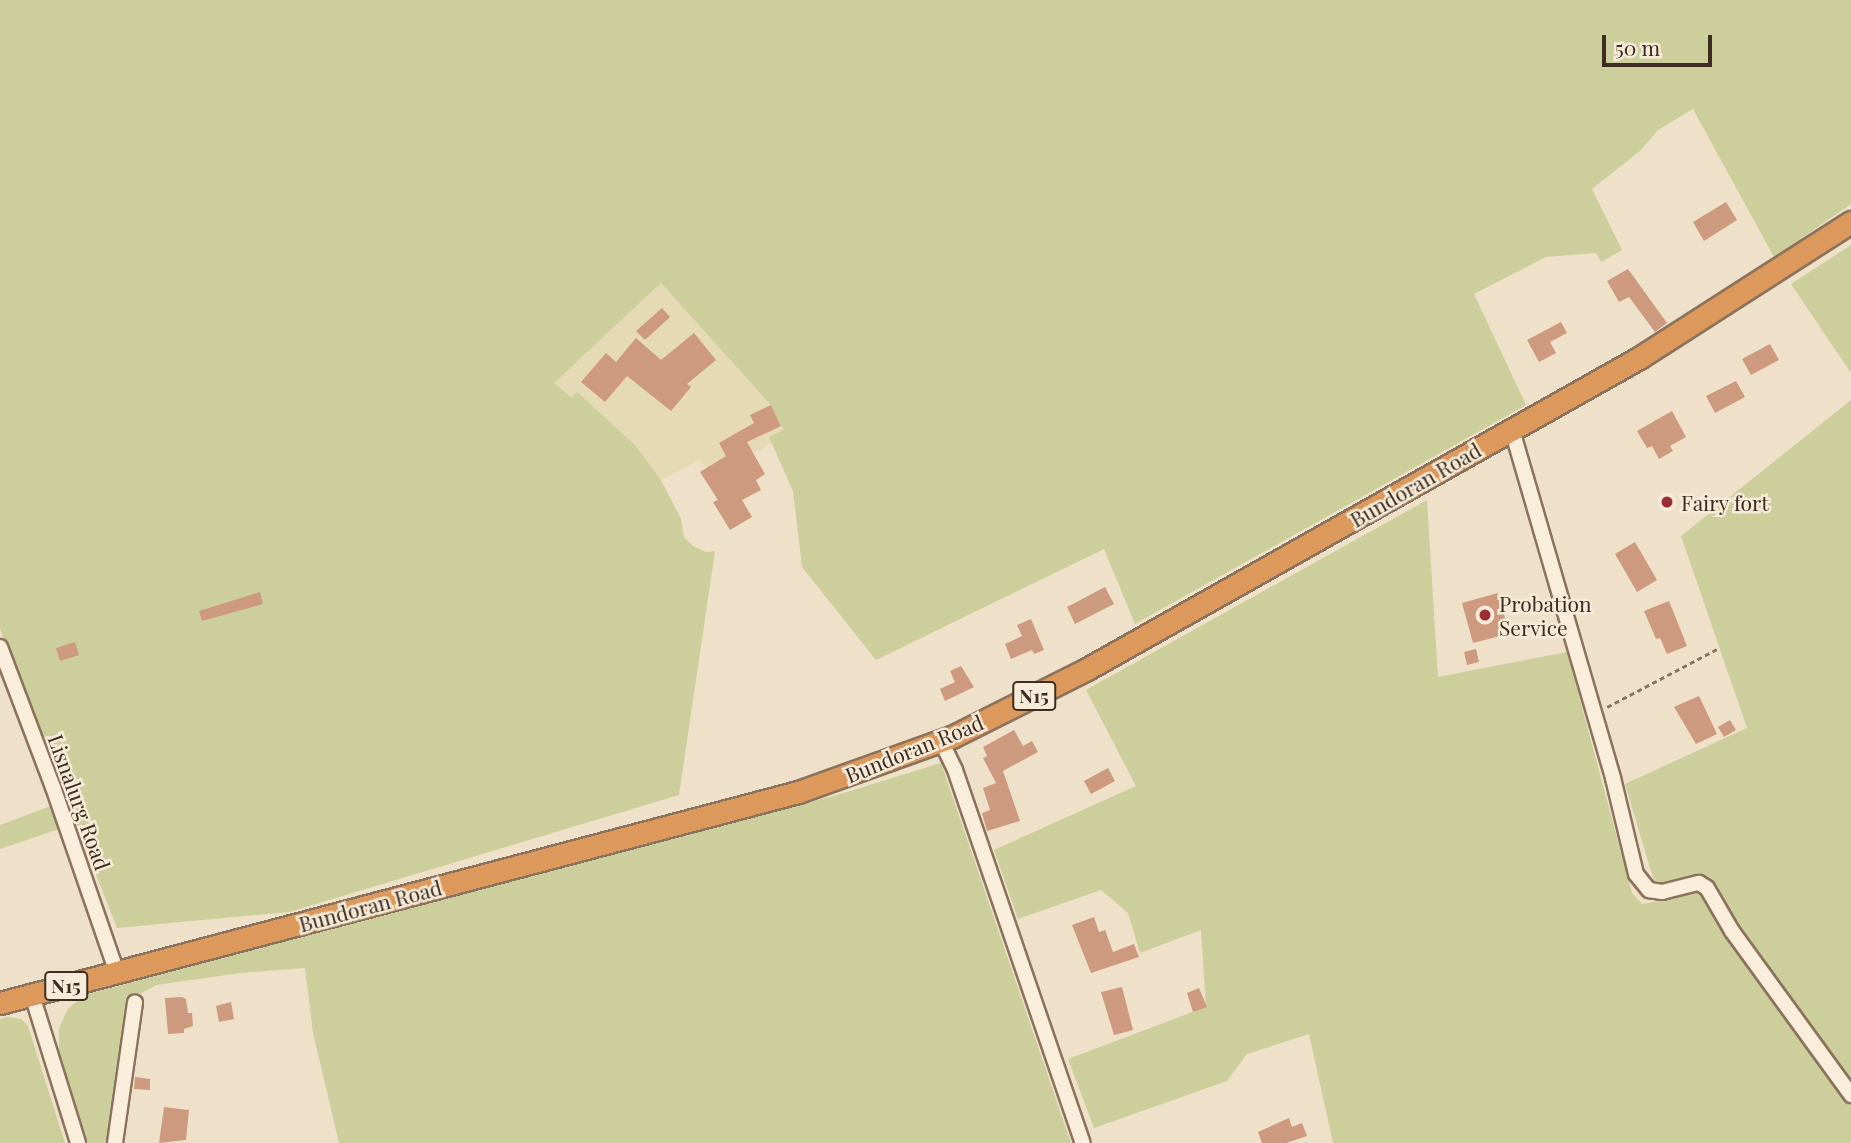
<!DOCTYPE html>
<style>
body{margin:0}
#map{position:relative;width:1851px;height:1143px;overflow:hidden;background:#efe0c9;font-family:"Playfair Display",serif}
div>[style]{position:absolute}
.farmland>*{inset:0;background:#e5d9b6}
.green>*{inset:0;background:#ccce9c}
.building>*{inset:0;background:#cd997f}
.path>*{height:2.5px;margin-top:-1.25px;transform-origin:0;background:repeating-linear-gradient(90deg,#8b725d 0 5px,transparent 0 8.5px)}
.roads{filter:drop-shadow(2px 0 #8b725d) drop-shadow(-2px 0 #8b725d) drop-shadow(0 2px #8b725d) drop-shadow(0 -2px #8b725d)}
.minor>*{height:14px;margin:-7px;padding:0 7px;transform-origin:7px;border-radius:7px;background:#f9eedc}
.highway>*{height:21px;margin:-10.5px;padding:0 10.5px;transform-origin:10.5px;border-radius:10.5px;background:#dd995b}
.dots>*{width:19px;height:19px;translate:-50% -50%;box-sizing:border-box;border:4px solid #f6ebd8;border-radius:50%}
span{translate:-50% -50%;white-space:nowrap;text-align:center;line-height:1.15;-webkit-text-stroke:5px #f6ebd8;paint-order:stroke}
.shield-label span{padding:2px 5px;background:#f6ebd8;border:2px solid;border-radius:5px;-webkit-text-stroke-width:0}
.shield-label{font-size:19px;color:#3c2c21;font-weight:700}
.street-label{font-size:21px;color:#3c2c21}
.poi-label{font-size:21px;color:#3c2c21}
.left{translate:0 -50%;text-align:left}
.scale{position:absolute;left:1602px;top:35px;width:110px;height:32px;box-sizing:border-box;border:4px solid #3c2c21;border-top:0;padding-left:9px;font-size:21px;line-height:24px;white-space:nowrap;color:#3c2c21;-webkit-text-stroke:5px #f6ebd8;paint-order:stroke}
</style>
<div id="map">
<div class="farmland">
<div style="clip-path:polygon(661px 283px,771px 405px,785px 430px,772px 443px,732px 465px,726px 456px,706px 468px,700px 460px,661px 480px,635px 445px,577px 393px,572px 398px,554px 383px)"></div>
</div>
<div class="green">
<div style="clip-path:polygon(0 0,1851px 0,1851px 204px,1774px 257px,1693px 109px,1658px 130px,1640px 151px,1592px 189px,1622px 250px,1601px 262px,1596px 253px,1546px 257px,1474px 294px,1526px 405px,1135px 624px,1104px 549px,876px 660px,802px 567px,793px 491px,769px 437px,784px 430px,771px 405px,661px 283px,554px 383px,572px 398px,577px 392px,635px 445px,661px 480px,681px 519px,684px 537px,693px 546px,706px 552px,715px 551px,679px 795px,289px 912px,117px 928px,0 629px)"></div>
<div style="clip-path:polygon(1851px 245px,1851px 373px,1791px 284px)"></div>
<div style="clip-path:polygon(1851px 400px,1851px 1143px,1333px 1143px,1309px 1034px,1247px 1054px,1227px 1081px,1094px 1128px,1068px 1059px,1206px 1007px,1201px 930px,1140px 953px,1128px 913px,1101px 890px,1018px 919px,994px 850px,1136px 786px,1086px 690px,1427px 500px,1438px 677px,1567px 652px,1632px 893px,1642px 904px,1660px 901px,1625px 784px,1747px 728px,1681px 536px)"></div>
<div style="clip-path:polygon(941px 763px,1071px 1143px,339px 1143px,313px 1033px,305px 968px,241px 973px,156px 985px,142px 993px,126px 996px,109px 1143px,84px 1143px,59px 1055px,59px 1028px,68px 1009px,84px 995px,837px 795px)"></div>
<div style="clip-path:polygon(51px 806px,59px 829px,0 849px,0 825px)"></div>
<div style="clip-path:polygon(7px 1017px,21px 1019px,28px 1026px,65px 1143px,0 1143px,0 1019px)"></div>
</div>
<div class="building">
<div style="clip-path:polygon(1726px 202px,1737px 220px,1704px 241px,1693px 222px)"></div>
<div style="clip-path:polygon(1628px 269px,1667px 323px,1655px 332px,1629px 297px,1619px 302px,1607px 281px)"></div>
<div style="clip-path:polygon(662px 308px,670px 317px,645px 340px,636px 331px)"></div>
<div style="clip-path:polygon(1561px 322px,1567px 333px,1550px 342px,1556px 353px,1539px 362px,1527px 340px)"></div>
<div style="clip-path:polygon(694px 333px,716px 360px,687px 384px,691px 387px,671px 411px,627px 376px,605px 402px,581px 382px,606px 353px,616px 362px,636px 338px,661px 360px)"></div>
<div style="clip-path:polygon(1770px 344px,1779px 360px,1751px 375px,1742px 359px)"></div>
<div style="clip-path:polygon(1736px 381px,1745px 397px,1715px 413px,1706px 396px)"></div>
<div style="clip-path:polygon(771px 405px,781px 426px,747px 442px,765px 474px,756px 480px,761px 490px,742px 500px,752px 517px,730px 530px,713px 502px,718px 500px,700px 472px,726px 456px,719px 443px,754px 423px,750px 415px)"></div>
<div style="clip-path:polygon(1672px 411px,1686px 437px,1670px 446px,1673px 451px,1659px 459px,1652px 446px,1647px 448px,1637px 431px)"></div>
<div style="clip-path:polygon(1635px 542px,1657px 580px,1637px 592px,1615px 554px)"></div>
<div style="clip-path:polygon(1105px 587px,1114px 604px,1075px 624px,1067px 607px)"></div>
<div style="clip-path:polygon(260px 592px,263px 604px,202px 621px,199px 611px)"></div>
<div style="clip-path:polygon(1498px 593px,1508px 628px,1498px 630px,1500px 636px,1473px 643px,1462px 603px)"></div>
<div style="clip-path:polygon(1669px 601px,1687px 646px,1667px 654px,1660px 638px,1656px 639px,1644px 611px)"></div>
<div style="clip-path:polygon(1031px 619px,1044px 650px,1034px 654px,1032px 650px,1011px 659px,1005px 644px,1022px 636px,1017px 625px)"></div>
<div style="clip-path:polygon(75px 642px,79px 655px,60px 661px,56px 648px)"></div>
<div style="clip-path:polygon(1476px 649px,1479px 662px,1467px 665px,1464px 652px)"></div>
<div style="clip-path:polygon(961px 666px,974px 687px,945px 701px,940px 689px,955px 682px,950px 671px)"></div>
<div style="clip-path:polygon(1699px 696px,1717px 734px,1696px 744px,1674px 707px)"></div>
<div style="clip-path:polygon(1730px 720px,1736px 730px,1724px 737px,1718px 727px)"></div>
<div style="clip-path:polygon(1014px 730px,1023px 746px,1032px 741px,1038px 752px,1003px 771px,1020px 821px,987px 831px,982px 813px,990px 810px,983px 788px,996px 783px,983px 758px,987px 756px,983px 747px)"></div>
<div style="clip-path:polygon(1108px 768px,1115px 781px,1091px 794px,1084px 781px)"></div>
<div style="clip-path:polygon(1094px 917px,1099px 932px,1105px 930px,1113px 952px,1134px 944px,1139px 957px,1091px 973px,1072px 925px)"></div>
<div style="clip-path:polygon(1122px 987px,1133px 1030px,1114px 1035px,1101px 992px)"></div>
<div style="clip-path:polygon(1199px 988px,1207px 1007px,1193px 1012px,1187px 993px)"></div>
<div style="clip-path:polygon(182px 997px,186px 999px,188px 1013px,192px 1013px,193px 1026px,184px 1029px,184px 1033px,168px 1034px,165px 998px)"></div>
<div style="clip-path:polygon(231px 1002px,234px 1019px,219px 1022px,216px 1006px)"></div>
<div style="clip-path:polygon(135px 1077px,150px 1079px,150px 1090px,134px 1089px)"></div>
<div style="clip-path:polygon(164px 1107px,189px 1110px,186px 1140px,159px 1143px)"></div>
<div style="clip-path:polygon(1289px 1118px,1292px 1127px,1302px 1123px,1307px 1136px,1286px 1143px,1262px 1143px,1258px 1132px)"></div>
</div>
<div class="path">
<div style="left:1607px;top:707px;width:127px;rotate:-27.8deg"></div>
</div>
<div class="roads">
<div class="minor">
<div style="left:1512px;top:430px;width:362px;rotate:73.8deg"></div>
<div style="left:1613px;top:778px;width:99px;rotate:76.5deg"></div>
<div style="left:1636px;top:874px;width:21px;rotate:51deg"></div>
<div style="left:1649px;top:890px;width:13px;rotate:9deg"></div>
<div style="left:1662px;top:892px;width:38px;rotate:-14deg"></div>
<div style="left:1699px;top:883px;width:9px;rotate:32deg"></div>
<div style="left:1707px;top:888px;width:50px;rotate:59.8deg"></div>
<div style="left:1732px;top:931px;width:203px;rotate:54deg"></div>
<div style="left:0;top:647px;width:150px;rotate:69.3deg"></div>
<div style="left:53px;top:787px;width:197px;rotate:71deg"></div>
<div style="left:941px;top:741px;width:32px;rotate:64deg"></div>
<div style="left:955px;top:770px;width:394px;rotate:71.1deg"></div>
<div style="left:32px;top:995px;width:155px;rotate:72.7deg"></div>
<div style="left:115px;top:1143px;width:142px;rotate:-81.9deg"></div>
</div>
<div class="highway">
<div style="left:0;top:1003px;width:825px;rotate:-14.81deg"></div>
<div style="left:798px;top:792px;width:164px;rotate:-19.7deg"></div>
<div style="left:952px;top:737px;width:151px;rotate:-26.7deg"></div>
<div style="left:1087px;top:669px;width:634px;rotate:-29.4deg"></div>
<div style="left:1639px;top:358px;width:252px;rotate:-32.7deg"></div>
</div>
</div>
<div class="dots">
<div style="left:1667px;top:502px;background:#9b2d37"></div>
<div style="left:1485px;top:615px;background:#9b2d37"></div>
</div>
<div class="shield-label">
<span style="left:1034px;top:696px">N15</span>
<span style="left:66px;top:986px">N15</span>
</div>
<div class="street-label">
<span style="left:1415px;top:484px;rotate:-30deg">Bundoran Road</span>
<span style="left:914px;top:748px;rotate:-22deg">Bundoran Road</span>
<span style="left:80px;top:802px;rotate:70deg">Lisnalurg Road</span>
<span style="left:370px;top:905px;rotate:-15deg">Bundoran Road</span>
</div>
<div class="poi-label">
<span class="left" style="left:1681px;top:502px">Fairy fort</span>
<span class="left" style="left:1499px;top:615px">Probation<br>Service</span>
</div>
<div class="scale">50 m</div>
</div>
